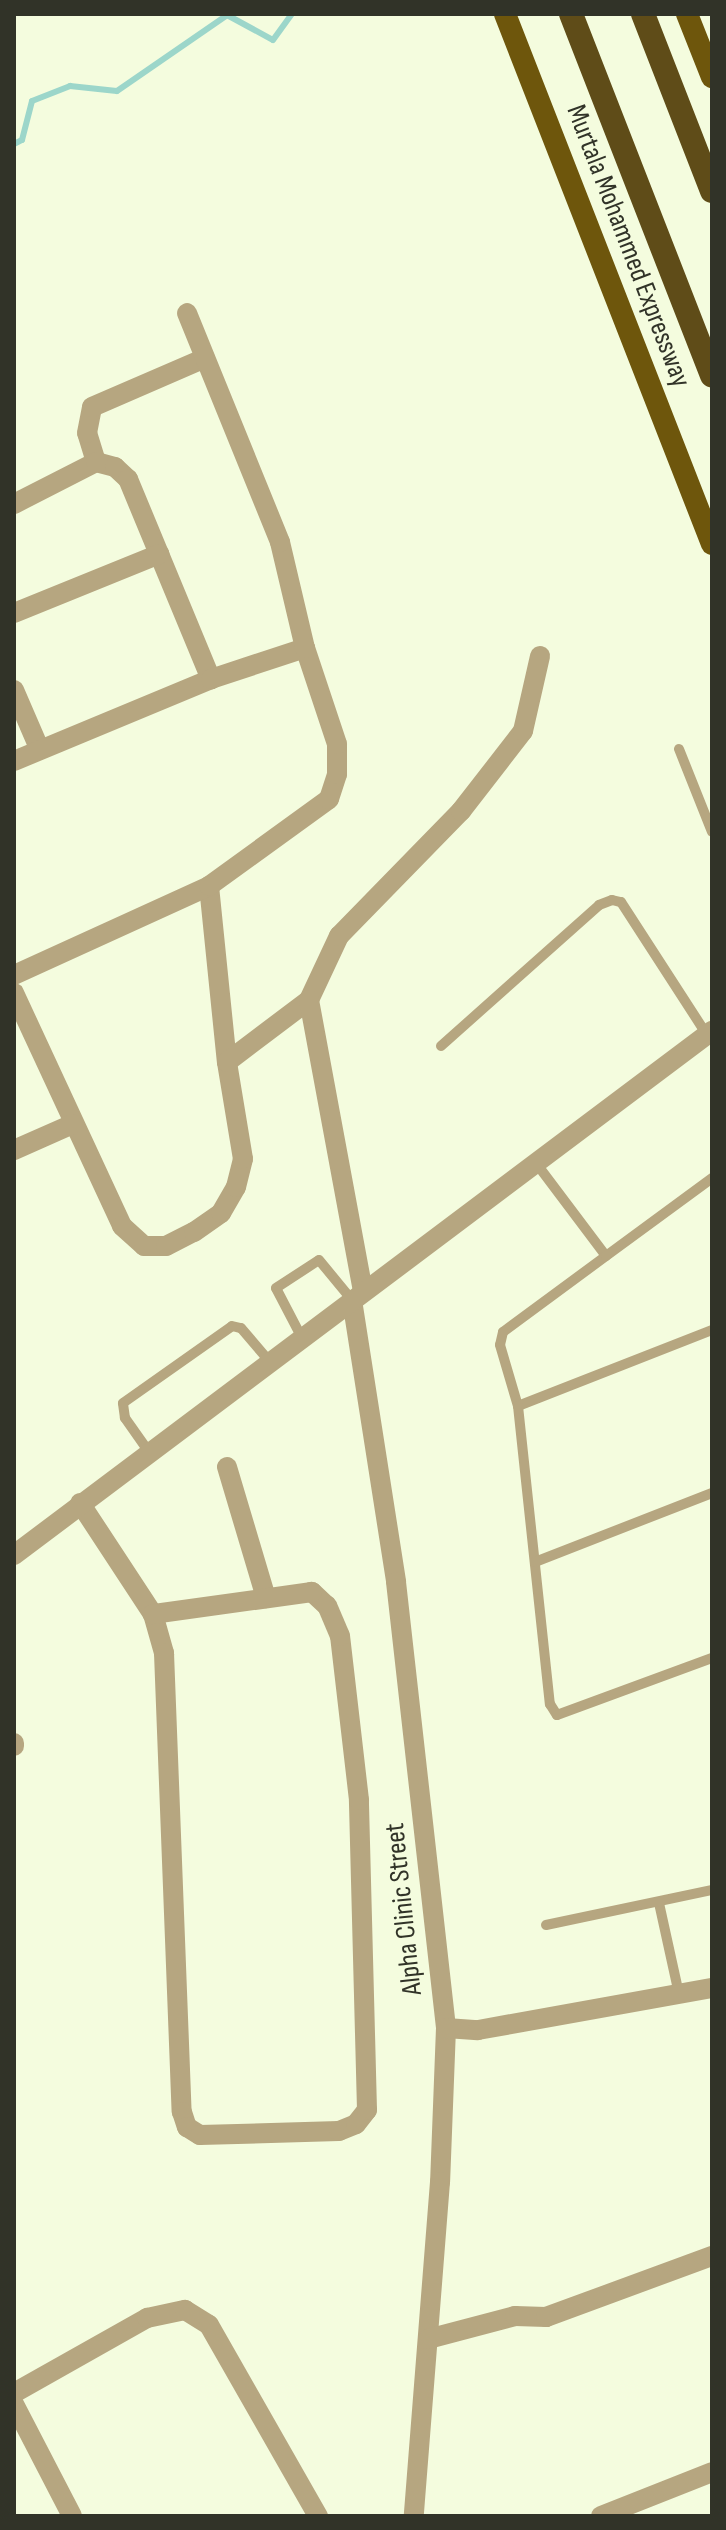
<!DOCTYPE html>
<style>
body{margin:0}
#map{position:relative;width:726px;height:2530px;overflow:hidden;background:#f4fcde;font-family:"Sofia Sans Condensed",sans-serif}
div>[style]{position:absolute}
.stream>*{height:6px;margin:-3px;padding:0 3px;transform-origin:3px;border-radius:3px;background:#9cd6ca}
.service>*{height:10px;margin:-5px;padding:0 5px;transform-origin:5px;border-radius:5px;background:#b6a680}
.minor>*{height:20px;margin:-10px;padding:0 10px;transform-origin:10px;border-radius:10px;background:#b6a680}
.trunk>*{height:22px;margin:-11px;padding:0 11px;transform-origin:11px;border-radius:11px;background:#6e560c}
.motorway>*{height:24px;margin:-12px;padding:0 12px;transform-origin:12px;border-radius:12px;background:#5f4c18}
span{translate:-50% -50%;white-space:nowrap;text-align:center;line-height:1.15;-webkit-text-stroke:8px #f4fcde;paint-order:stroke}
.street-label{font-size:28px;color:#313328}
.frame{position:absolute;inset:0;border:16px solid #313328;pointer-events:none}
</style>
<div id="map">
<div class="stream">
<div style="left:14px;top:144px;width:9px;rotate:-27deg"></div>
<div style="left:22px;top:140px;width:40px;rotate:-75.6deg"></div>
<div style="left:32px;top:101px;width:41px;rotate:-21.5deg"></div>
<div style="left:70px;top:86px;width:47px;rotate:6.1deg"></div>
<div style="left:117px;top:91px;width:134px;rotate:-34.6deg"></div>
<div style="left:227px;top:15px;width:52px;rotate:28.5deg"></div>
<div style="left:273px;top:40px;width:32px;rotate:-54deg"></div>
</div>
<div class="service">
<div style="left:679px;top:749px;width:89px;rotate:68.3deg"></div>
<div style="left:441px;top:1046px;width:212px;rotate:-41.7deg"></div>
<div style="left:599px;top:905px;width:14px;rotate:-21deg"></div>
<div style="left:612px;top:900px;width:9px;rotate:13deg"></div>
<div style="left:621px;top:902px;width:158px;rotate:57.1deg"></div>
<div style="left:536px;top:1163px;width:116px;rotate:53deg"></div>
<div style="left:606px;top:1256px;width:128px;rotate:143.6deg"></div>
<div style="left:503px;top:1332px;width:13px;rotate:103deg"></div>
<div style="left:500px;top:1345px;width:64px;rotate:73.6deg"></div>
<div style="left:518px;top:1406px;width:208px;rotate:-21.4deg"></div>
<div style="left:606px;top:1256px;width:132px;rotate:-36.3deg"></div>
<div style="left:302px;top:1338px;width:56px;rotate:-117.5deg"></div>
<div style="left:276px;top:1288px;width:51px;rotate:-33.1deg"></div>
<div style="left:319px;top:1260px;width:52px;rotate:50.5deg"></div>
<div style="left:518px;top:1406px;width:300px;rotate:83.9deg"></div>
<div style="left:550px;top:1704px;width:13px;rotate:58deg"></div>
<div style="left:557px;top:1715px;width:165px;rotate:-20.2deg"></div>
<div style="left:149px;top:1452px;width:42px;rotate:-125.2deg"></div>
<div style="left:125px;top:1418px;width:15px;rotate:-98deg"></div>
<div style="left:123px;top:1403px;width:133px;rotate:-35.2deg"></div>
<div style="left:232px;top:1326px;width:9px;rotate:13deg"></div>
<div style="left:241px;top:1328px;width:45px;rotate:49.5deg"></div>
<div style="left:535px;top:1562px;width:190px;rotate:-21.3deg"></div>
<div style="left:659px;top:1903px;width:93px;rotate:77.6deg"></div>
<div style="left:546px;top:1925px;width:170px;rotate:-11.9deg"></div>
</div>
<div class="minor">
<div style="left:96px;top:462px;width:30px;rotate:-107deg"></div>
<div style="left:87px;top:433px;width:26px;rotate:-79deg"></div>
<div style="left:92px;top:407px;width:123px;rotate:-23.4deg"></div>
<div style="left:14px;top:504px;width:92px;rotate:-27.1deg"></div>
<div style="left:96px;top:462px;width:20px;rotate:15deg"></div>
<div style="left:115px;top:467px;width:18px;rotate:43deg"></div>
<div style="left:128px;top:479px;width:217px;rotate:67.5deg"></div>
<div style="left:14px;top:613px;width:157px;rotate:-22.1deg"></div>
<div style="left:14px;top:690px;width:65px;rotate:66.6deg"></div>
<div style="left:14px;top:761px;width:213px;rotate:-22.6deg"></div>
<div style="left:211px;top:679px;width:99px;rotate:-18.3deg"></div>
<div style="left:209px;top:886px;width:177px;rotate:84.2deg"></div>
<div style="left:14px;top:975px;width:214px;rotate:-24.5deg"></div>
<div style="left:209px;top:886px;width:148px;rotate:-35.9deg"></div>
<div style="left:329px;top:799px;width:26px;rotate:-72deg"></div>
<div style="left:337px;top:774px;width:30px;rotate:-90deg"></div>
<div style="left:337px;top:744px;width:101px;rotate:-108.4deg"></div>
<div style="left:305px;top:648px;width:109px;rotate:-103.3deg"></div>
<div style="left:280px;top:542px;width:247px;rotate:-112.1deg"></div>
<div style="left:14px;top:993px;width:257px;rotate:65.1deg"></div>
<div style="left:122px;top:1226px;width:30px;rotate:42deg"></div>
<div style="left:144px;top:1246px;width:22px"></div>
<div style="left:166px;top:1246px;width:31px;rotate:-27deg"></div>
<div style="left:194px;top:1232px;width:33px;rotate:-35deg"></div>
<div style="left:221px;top:1213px;width:30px;rotate:-60deg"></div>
<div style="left:236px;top:1187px;width:29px;rotate:-76deg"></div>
<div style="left:243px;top:1159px;width:98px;rotate:-99.4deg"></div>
<div style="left:227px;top:1062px;width:103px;rotate:-37.1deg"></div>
<div style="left:309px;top:1000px;width:71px;rotate:-64.9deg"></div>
<div style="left:339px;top:936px;width:175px;rotate:-45.7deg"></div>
<div style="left:461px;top:811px;width:101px;rotate:-52.2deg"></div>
<div style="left:523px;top:731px;width:77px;rotate:-77.2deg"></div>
<div style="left:309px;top:1000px;width:297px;rotate:79.5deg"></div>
<div style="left:14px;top:1150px;width:64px;rotate:-23.8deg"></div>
<div style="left:352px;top:1300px;width:285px;rotate:81.1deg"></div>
<div style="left:396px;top:1582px;width:449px;rotate:83.6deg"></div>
<div style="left:446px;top:2028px;width:154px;rotate:92.2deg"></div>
<div style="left:440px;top:2182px;width:335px;rotate:94.5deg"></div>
<div style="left:227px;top:1467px;width:137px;rotate:73.4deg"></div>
<div style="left:80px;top:1503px;width:133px;rotate:56.7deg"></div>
<div style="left:153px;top:1614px;width:41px;rotate:74.2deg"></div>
<div style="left:164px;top:1653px;width:459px;rotate:87.8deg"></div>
<div style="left:182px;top:2112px;width:16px;rotate:72deg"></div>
<div style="left:187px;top:2127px;width:15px;rotate:32deg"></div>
<div style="left:200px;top:2135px;width:139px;rotate:-1.6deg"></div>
<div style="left:339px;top:2131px;width:18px;rotate:-22deg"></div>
<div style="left:356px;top:2124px;width:18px;rotate:-52deg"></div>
<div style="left:367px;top:2110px;width:310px;rotate:-91.5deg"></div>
<div style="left:359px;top:1800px;width:165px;rotate:-96.6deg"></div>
<div style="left:340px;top:1636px;width:33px;rotate:-113deg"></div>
<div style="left:327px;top:1606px;width:21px;rotate:-137deg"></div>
<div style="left:312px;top:1592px;width:161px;rotate:172.1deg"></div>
<div style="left:14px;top:1555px;width:873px;rotate:-36.9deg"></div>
<div style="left:14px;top:1743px;width:3px;rotate:90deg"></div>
<div style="left:446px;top:2028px;width:32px;rotate:4deg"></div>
<div style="left:478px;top:2030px;width:238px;rotate:-10.2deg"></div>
<div style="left:428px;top:2339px;width:90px;rotate:-14.8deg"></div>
<div style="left:515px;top:2316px;width:31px;rotate:2deg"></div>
<div style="left:546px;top:2317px;width:177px;rotate:-20.2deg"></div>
<div style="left:14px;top:2393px;width:153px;rotate:-29.4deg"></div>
<div style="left:147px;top:2318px;width:39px;rotate:-12deg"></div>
<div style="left:185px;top:2310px;width:28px;rotate:32deg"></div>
<div style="left:209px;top:2325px;width:220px;rotate:60.3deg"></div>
<div style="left:14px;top:2404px;width:126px;rotate:62.6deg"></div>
<div style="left:601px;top:2516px;width:119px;rotate:-21.6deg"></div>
</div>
<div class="trunk">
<div style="left:505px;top:14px;width:569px;rotate:68.67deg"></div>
<div style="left:687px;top:14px;width:68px;rotate:68.4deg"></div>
</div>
<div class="motorway">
<div style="left:571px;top:14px;width:388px;rotate:68.7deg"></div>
<div style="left:643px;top:14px;width:190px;rotate:68.7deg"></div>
</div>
<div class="street-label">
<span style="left:628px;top:246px;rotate:69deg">Murtala Mohammed Expressway</span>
<span style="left:404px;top:1909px;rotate:-96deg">Alpha Clinic Street</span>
</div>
<div class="frame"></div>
</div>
